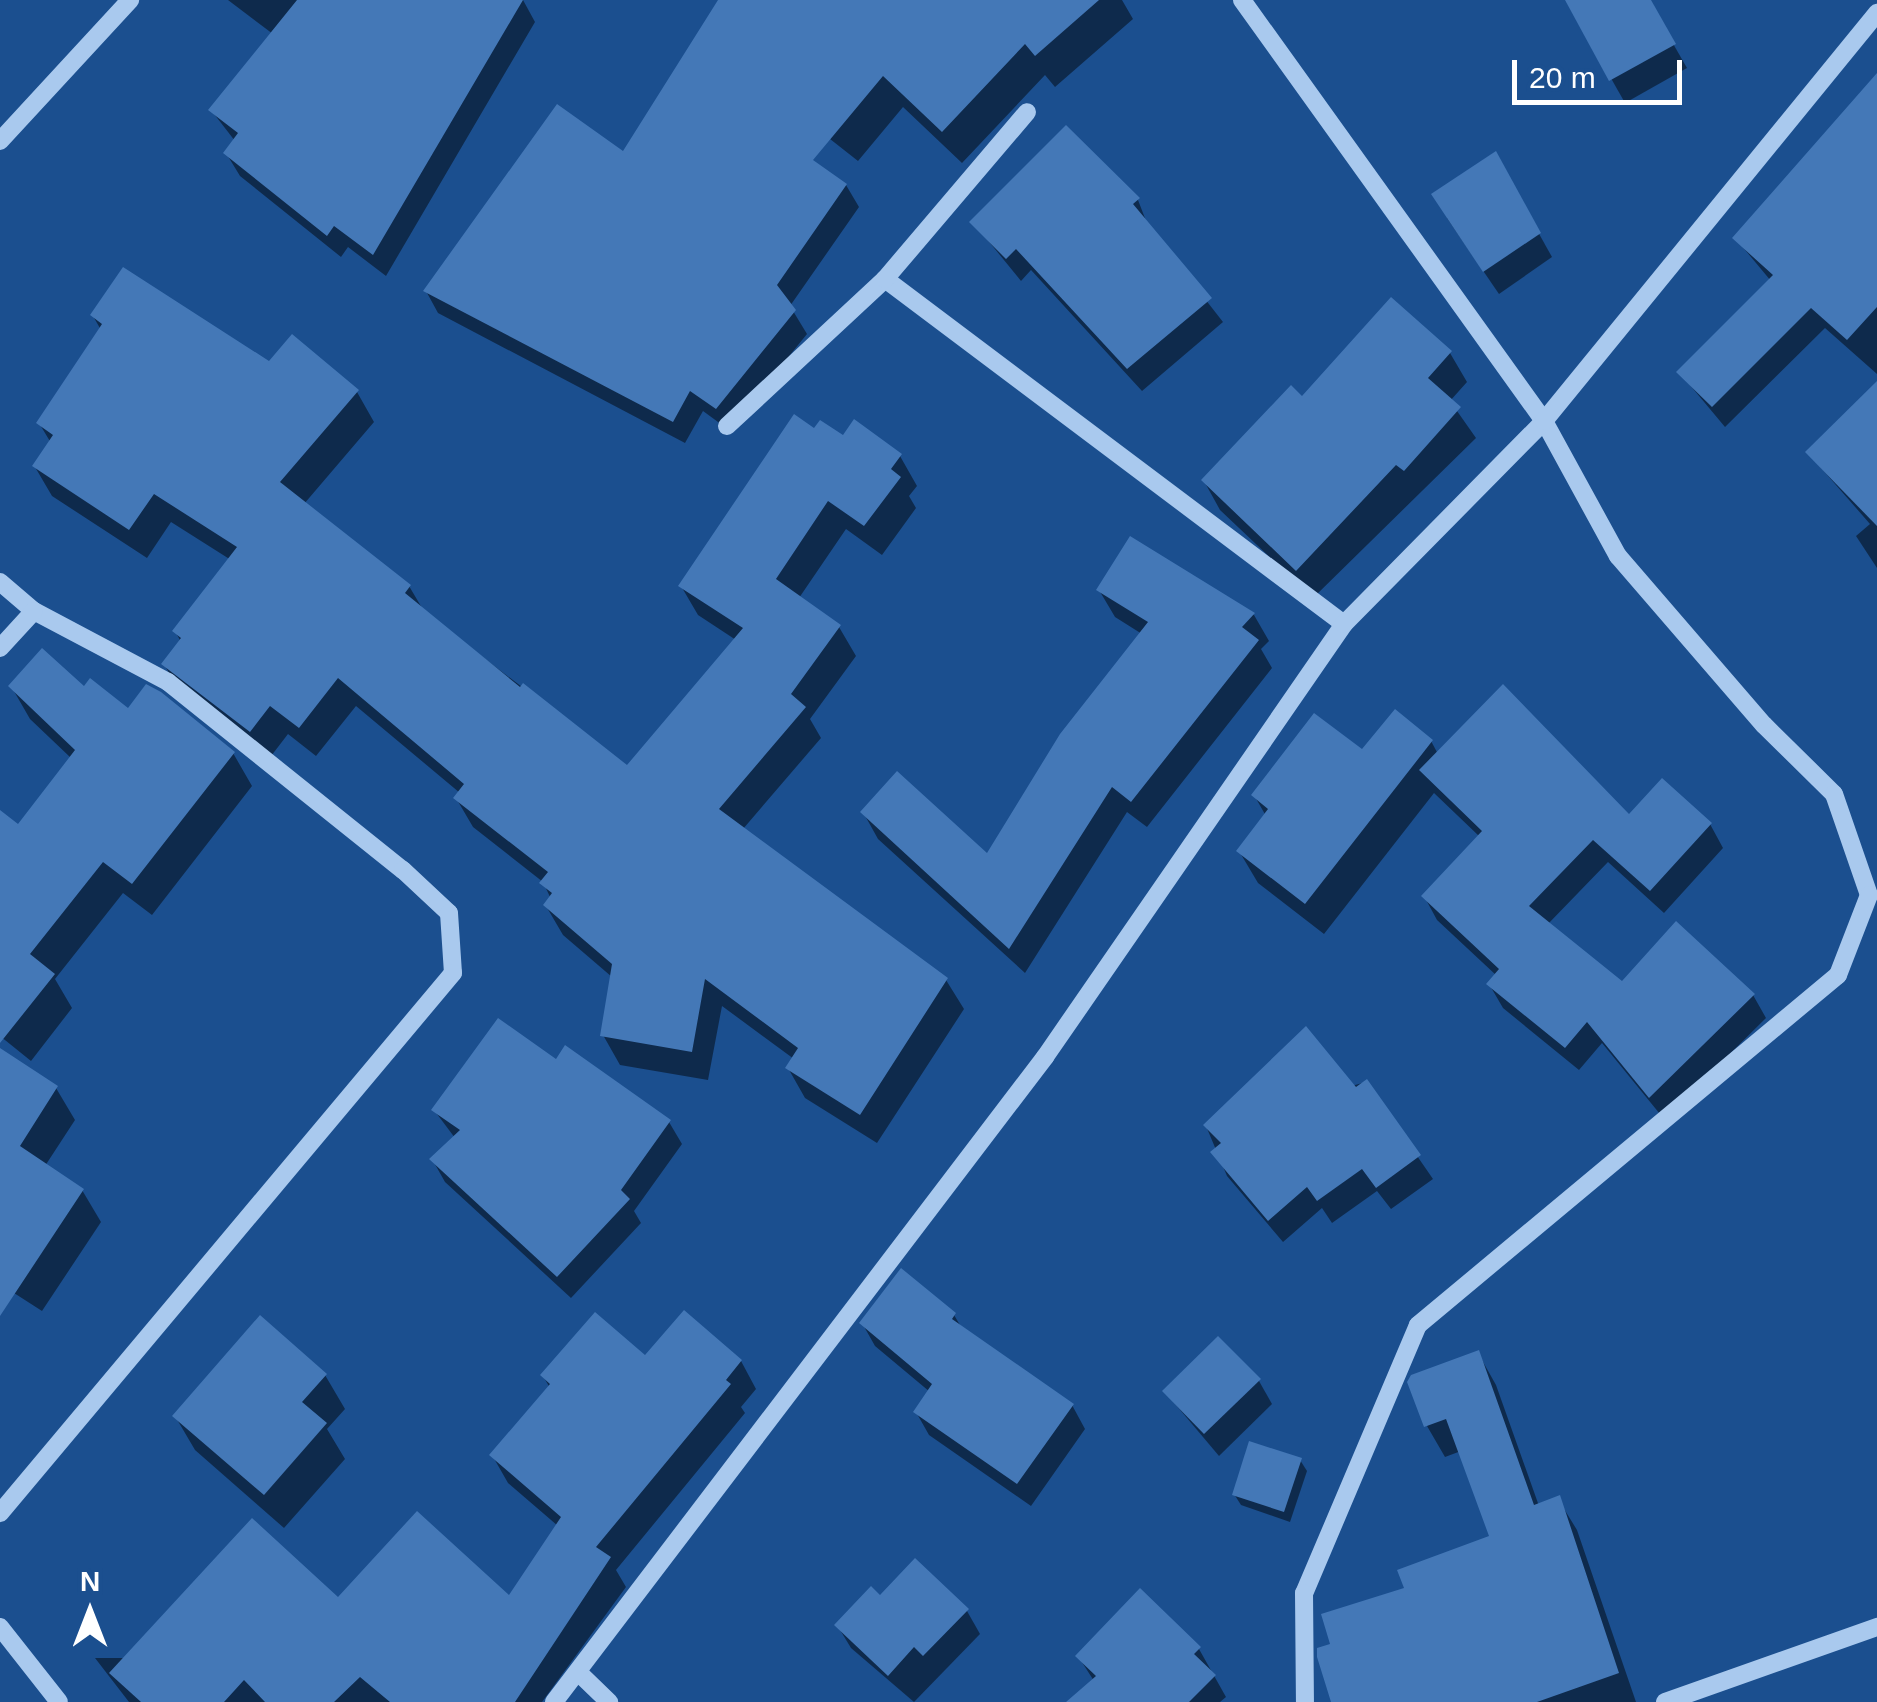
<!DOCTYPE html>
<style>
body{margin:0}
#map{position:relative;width:1877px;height:1702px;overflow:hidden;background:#1b4f8f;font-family:Arial,sans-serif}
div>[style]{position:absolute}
.shadow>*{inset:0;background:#0007}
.building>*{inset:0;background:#4478b7}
.minor>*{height:18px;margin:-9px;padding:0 9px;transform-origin:9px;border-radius:9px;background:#a9c9ee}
span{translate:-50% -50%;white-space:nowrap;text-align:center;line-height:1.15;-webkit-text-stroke:10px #1b4f8f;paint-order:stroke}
.north{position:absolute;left:40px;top:1562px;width:100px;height:100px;-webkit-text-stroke:8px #1b4f8f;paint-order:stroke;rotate:0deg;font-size:28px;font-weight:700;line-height:40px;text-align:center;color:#fff}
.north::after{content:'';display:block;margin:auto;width:35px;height:45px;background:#fff;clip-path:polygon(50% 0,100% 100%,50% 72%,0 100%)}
.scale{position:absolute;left:1512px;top:60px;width:170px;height:45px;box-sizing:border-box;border:5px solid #fff;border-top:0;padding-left:12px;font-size:30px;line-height:35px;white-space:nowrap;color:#fff;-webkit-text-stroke:8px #1b4f8f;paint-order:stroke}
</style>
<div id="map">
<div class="shadow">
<div style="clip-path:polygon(228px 0,523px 0,535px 22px,386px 276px,348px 247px,341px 257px,240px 176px,226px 153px,235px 141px,211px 110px,273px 34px)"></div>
<div style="clip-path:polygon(790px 0,1122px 0,1133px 19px,1055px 87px,1045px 75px,962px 163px,903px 107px,858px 161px,755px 80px)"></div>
<div style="clip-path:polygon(1592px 0,1648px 0,1687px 68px,1625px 103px,1573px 11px)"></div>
<div style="clip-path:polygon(1877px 101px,1877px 374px,1825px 328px,1725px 427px,1679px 372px,1771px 281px,1736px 239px)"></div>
<div style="clip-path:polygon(623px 154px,846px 185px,859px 207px,790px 306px,807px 334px,729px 430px,703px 411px,685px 443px,438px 313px,426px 291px)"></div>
<div style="clip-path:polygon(1495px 155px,1552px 257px,1499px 294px,1447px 218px)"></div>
<div style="clip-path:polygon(1138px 200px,1148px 226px,1223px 322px,1142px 391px,1031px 270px,1021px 281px,973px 222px)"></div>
<div style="clip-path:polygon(93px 316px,357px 392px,374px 422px,304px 504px,409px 586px,425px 613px,628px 768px,736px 640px,698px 615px,681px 586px,815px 431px,900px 456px,917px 486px,909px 496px,916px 508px,882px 555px,846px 529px,799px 598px,839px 627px,856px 656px,810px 719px,821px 738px,743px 829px,946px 980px,964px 1009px,877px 1143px,805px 1098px,788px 1068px,794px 1059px,722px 1006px,708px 1080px,620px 1065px,603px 1035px,612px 977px,563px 935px,546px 906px,551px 899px,543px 882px,473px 827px,456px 798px,460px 793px,356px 706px,316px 756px,288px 734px,268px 760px,181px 694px,164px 664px,181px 642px,175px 631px,231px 560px,171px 522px,147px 558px,52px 496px,35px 467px,51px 443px,39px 423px,101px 330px)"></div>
<div style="clip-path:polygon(1450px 353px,1467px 382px,1450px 401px,1476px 438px,1313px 598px,1220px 510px,1204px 481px,1303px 399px)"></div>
<div style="clip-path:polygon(1877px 385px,1877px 568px,1856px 536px,1870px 524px,1808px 453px)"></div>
<div style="clip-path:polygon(1131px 539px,1254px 615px,1269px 641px,1261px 649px,1272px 668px,1147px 827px,1127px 812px,1025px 973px,878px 839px,863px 812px,987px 857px,1142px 634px,1115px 617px,1099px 590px)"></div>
<div style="clip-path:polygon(11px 686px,84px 690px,233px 753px,252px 786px,152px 915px,123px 893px,55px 979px,72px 1008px,31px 1061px,0 1036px,0 836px,18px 827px,71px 758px,30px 719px)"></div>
<div style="clip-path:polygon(1431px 741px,1438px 754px,1629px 818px,1710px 824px,1723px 848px,1664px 913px,1608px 862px,1548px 924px,1622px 984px,1753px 995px,1766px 1018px,1664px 1119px,1602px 1043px,1579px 1070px,1503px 1008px,1489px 984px,1497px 976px,1437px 920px,1424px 896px,1480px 837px,1434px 793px,1324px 934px,1258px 883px,1239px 851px,1266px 816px,1254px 795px,1362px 753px)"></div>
<div style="clip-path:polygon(0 1051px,56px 1088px,75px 1120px,45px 1166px,82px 1190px,101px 1222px,42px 1311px,0 1284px)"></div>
<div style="clip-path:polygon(1366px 1082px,1433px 1179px,1391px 1209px,1377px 1191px,1332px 1223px,1322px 1208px,1283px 1242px,1227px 1176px,1206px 1126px)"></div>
<div style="clip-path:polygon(434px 1110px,669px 1122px,682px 1144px,634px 1211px,641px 1223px,571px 1298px,445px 1182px,432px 1159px,455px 1138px)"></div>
<div style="clip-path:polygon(954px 1315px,963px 1330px,1072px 1405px,1085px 1429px,1031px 1506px,929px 1435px,916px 1412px,930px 1392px,875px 1346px,862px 1323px)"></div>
<div style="clip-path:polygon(1478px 1353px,1496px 1385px,1539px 1506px,1558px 1499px,1577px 1530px,1636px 1702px,1333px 1702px,1333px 1645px,1492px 1537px,1461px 1451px,1445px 1457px,1427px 1426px)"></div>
<div style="clip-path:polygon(646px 1358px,741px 1361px,756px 1389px,741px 1407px,745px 1413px,616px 1570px,626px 1587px,542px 1702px,129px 1702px,95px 1658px,125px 1658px,338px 1601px,509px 1598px,558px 1526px,508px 1483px,492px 1455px,550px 1388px,543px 1376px)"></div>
<div style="clip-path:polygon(325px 1375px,345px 1409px,327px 1429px,345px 1459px,284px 1528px,195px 1450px,175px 1416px)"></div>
<div style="clip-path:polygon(1259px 1381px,1272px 1404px,1219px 1456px,1165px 1392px)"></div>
<div style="clip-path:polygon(1300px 1460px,1307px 1471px,1290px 1522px,1241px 1505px,1234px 1494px)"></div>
<div style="clip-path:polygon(880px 1598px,967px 1611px,980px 1634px,914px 1702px,851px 1648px,837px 1625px)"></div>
<div style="clip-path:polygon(1199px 1649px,1226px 1697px,1220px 1702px,1070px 1702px,1094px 1681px,1078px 1656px)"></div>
</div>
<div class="building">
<div style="clip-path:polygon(297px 0,523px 0,373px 255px,334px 226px,327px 236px,223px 153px,238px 133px,208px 110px)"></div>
<div style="clip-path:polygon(718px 0,1099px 0,1035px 56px,1025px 44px,942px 132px,883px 76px,813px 160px,847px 184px,777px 285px,796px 310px,716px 409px,690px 391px,673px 422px,423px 291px,557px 104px,623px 151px)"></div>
<div style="clip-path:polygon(1565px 0,1651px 0,1676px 44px,1609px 81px)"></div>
<div style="clip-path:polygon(1877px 73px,1877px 307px,1847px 340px,1811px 308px,1712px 407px,1676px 372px,1773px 275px,1732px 238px)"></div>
<div style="clip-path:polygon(1066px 125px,1140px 198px,1133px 204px,1212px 298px,1127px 369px,1016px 249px,1006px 259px,969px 222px)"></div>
<div style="clip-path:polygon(1496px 151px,1541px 233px,1483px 272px,1431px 194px)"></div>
<div style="clip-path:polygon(123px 267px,269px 361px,292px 334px,359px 390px,280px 482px,411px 585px,405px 593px,520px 687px,523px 683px,627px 765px,743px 628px,678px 586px,794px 414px,814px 428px,820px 420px,843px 435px,854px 419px,902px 454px,891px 469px,901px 477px,864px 526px,828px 501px,776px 579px,841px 625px,791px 694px,806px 707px,719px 809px,948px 978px,860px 1115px,785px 1068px,798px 1048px,705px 979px,692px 1052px,600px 1036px,612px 964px,543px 905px,552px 893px,539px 883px,548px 872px,453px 798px,464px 784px,338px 678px,299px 728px,270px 706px,250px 732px,161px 664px,181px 638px,172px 631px,237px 547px,154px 494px,129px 530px,32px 466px,53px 435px,36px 423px,102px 324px,90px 315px)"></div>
<div style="clip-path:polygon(1391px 297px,1452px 351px,1428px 378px,1461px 407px,1404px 471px,1396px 465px,1296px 571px,1201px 480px,1291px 385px,1302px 396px)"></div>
<div style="clip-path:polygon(1877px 381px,1877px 526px,1805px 452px)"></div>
<div style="clip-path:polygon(1130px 536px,1255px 613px,1242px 627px,1259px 640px,1131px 802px,1112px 787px,1009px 949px,860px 812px,897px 771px,987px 853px,1060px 734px,1148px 622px,1096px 590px)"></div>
<div style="clip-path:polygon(42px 648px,84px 686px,90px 678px,128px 708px,146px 684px,161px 692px,235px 752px,132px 884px,103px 862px,30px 954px,55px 974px,0 1043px,0 810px,18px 824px,75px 750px,8px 686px)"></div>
<div style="clip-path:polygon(1503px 684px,1629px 814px,1662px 778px,1712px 823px,1650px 891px,1593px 840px,1529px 906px,1622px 981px,1676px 921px,1755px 994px,1649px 1098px,1587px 1022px,1565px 1048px,1486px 984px,1499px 969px,1421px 896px,1482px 831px,1419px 770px)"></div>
<div style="clip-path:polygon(1395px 709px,1433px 740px,1305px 904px,1236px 851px,1268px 809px,1251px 795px,1314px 713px,1362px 749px)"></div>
<div style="clip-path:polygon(498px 1018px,556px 1059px,565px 1045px,671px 1120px,621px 1190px,630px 1199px,557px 1277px,429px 1159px,460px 1130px,431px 1110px)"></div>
<div style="clip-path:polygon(1306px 1026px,1356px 1087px,1367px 1079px,1421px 1155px,1376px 1188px,1362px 1169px,1317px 1201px,1307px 1187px,1268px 1221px,1210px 1152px,1221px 1143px,1203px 1125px)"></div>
<div style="clip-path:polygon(0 1048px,58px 1086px,20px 1146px,84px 1189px,0 1316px)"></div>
<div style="clip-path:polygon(901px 1268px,956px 1313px,952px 1319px,1074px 1404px,1017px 1484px,913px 1412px,932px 1384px,859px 1323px)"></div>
<div style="clip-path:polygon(684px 1310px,742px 1360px,726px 1380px,731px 1384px,596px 1547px,611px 1557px,515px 1702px,390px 1702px,360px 1677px,334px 1702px,265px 1702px,244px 1680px,224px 1702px,141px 1702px,109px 1673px,252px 1518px,338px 1597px,417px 1511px,509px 1595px,561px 1517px,489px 1455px,550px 1384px,540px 1375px,595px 1312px,645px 1355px)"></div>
<div style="clip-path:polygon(260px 1315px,327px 1374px,302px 1402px,327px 1423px,264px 1495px,172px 1416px)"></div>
<div style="clip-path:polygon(1218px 1336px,1261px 1379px,1204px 1434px,1162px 1391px)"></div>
<div style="clip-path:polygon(1479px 1350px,1534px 1505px,1560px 1495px,1619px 1673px,1537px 1702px,1331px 1702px,1317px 1657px,1317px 1648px,1330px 1644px,1321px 1614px,1404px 1588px,1397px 1570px,1489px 1536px,1446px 1419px,1424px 1427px,1407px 1382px,1411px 1375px)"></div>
<div style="clip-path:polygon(1249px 1441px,1302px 1458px,1284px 1512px,1232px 1495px)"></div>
<div style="clip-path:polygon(915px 1558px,969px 1609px,923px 1656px,914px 1647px,888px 1676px,834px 1625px,871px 1586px,880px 1595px)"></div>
<div style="clip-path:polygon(1140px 1588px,1201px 1647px,1194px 1654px,1216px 1675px,1189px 1702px,1066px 1702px,1096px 1676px,1075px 1656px)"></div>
</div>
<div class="minor">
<div style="left:1242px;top:0;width:518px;rotate:54.35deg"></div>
<div style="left:1544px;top:421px;width:154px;rotate:61.3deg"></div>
<div style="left:1618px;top:556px;width:223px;rotate:49.2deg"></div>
<div style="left:1764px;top:725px;width:98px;rotate:44.6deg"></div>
<div style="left:1834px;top:794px;width:107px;rotate:70.9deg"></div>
<div style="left:1869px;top:895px;width:86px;rotate:111.2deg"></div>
<div style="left:1838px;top:975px;width:547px;rotate:140.19deg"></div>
<div style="left:1418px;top:1325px;width:291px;rotate:113deg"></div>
<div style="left:1304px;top:1593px;width:109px;rotate:89.5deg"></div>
<div style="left:0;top:141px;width:192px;rotate:-47.3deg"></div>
<div style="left:885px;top:279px;width:574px;rotate:36.93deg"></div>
<div style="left:727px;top:426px;width:216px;rotate:-42.9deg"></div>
<div style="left:885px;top:279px;width:219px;rotate:-49.6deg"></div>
<div style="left:0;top:582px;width:45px;rotate:40.5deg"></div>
<div style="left:34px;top:611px;width:152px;rotate:27.9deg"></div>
<div style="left:168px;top:682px;width:301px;rotate:38.7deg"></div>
<div style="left:403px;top:870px;width:63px;rotate:43.1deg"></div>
<div style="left:449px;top:913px;width:60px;rotate:86.2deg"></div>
<div style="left:453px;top:973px;width:705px;rotate:129.99deg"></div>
<div style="left:0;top:648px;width:50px;rotate:-47.4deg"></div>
<div style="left:0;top:1627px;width:95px;rotate:51.8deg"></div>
<div style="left:579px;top:1673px;width:42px;rotate:44deg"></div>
<div style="left:554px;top:1702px;width:811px;rotate:-52.72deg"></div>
<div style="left:1045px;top:1057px;width:526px;rotate:-55.37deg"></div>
<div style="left:1344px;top:624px;width:285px;rotate:-45.4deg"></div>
<div style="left:1544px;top:421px;width:527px;rotate:-50.78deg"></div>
<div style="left:1665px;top:1702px;width:225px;rotate:-19.5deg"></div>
</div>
<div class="north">N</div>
<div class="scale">20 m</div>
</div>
